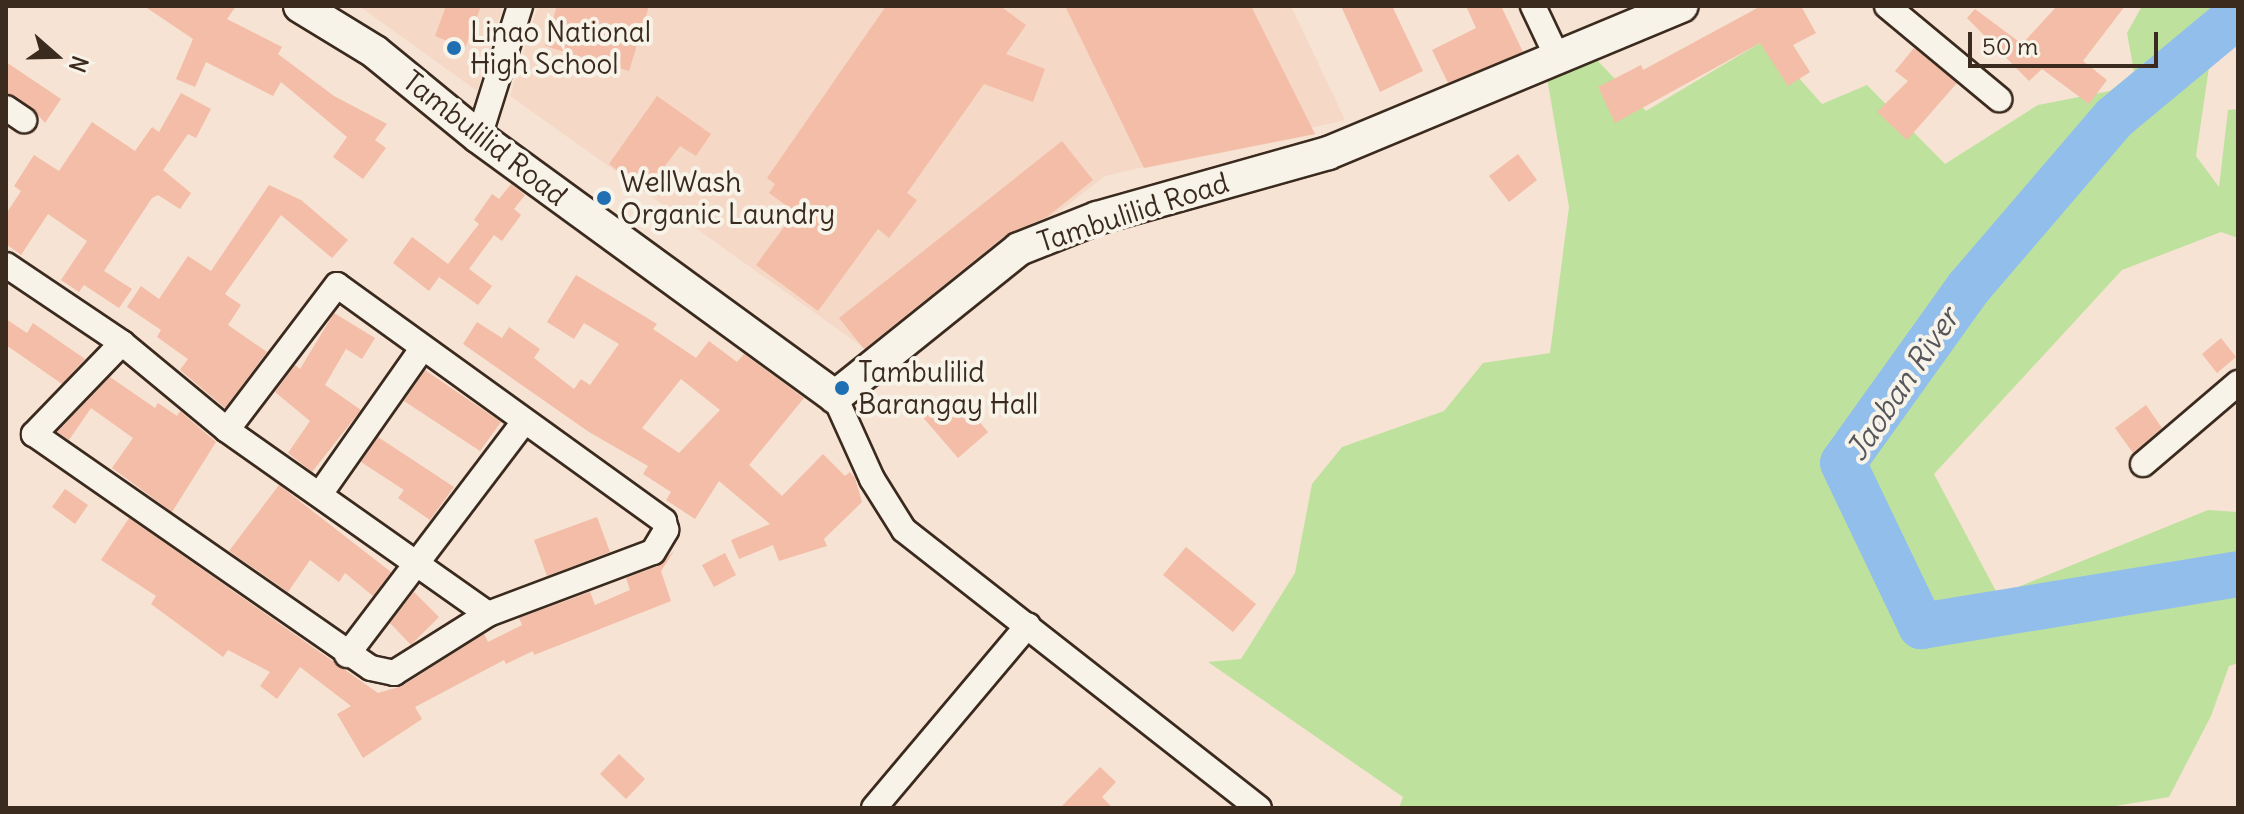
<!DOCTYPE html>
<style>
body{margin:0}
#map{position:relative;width:2244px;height:814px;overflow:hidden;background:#f6e3d4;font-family:Delius,sans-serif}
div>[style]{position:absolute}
.built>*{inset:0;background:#f5d8c6}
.green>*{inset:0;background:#bee29d}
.river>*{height:46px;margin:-23px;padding:0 23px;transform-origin:23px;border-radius:23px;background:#92beec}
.building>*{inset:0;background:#f3bda7}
.roads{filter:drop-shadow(2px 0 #3b2a1e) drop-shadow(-2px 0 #3b2a1e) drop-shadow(0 2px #3b2a1e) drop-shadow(0 -2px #3b2a1e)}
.minor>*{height:24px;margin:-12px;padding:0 12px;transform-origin:12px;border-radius:12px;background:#f7f3e8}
.tertiary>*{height:32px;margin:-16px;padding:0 16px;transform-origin:16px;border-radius:16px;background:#f7f3e8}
.dots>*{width:22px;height:22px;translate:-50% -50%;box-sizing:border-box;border:4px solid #f7f3e8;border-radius:50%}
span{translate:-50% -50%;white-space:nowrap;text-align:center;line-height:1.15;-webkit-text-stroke:8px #f7f3e8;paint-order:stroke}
.poi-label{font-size:28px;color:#3b2a1e}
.left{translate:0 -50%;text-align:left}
.street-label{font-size:28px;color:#3b2a1e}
.water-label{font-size:30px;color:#55565c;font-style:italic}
.frame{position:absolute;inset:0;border:8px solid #3b2a1e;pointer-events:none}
.north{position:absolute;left:16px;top:16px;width:80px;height:80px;-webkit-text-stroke:6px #f7f3e8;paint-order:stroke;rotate:110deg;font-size:22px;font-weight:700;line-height:32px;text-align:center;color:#3b2a1e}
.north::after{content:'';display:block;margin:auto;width:28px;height:36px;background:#3b2a1e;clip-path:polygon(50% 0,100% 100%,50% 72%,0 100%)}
.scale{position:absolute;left:1968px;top:32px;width:190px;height:36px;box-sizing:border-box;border:4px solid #3b2a1e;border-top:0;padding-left:10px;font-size:24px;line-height:28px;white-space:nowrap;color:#3b2a1e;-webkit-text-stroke:6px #f7f3e8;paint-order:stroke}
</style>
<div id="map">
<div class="built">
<div style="clip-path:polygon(359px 6px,503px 6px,477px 91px)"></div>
<div style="clip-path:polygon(538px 6px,1291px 6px,1345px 120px,1105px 176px,874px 355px,510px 96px)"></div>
</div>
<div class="green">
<div style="clip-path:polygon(2142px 6px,2218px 6px,2196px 156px,2219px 187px,2228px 110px,2238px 109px,2238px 238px,2221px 232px,2122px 270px,1934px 474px,1998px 595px,2208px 510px,2238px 512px,2238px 663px,2229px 666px,2211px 716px,2169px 797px,2104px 808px,1399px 808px,1403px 797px,1208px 662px,1241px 659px,1295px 573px,1312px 484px,1342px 447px,1444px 411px,1483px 363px,1550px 353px,1569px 207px,1546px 72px,1591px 54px,1646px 111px,1765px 40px,1822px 104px,1867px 85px,1945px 164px,2038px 105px,2110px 91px,2134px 72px,2127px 33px)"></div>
</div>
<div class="river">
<div style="left:2238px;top:15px;width:161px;rotate:140.3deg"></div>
<div style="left:2114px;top:118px;width:223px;rotate:130.6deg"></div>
<div style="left:1969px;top:287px;width:216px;rotate:125.6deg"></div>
<div style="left:1843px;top:463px;width:181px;rotate:64.4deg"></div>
<div style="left:1921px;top:626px;width:321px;rotate:-9.3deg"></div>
</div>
<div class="building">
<div style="clip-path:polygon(144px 6px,236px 6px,227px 19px,282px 47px,278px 54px,334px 96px,387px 124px,375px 140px,386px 148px,363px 179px,333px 157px,347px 137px,281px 82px,273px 96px,206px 62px,195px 87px,176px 79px,193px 39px)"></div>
<div style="clip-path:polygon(446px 6px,481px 6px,465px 48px,435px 36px)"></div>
<div style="clip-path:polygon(557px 6px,649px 6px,629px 71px,545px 46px)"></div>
<div style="clip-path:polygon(886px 6px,1000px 6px,1026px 25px,1006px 54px,1045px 69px,1033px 102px,984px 84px,907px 193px,917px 200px,889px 238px,878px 229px,818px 311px,756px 265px,795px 212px,769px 193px,775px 184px,767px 178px)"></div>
<div style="clip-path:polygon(1065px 6px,1251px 6px,1315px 134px,1144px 168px)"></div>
<div style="clip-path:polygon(1341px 6px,1392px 6px,1423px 71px,1380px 92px)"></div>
<div style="clip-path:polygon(1466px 6px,1501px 6px,1523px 52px,1448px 83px,1432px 50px,1476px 28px)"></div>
<div style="clip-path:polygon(1761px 6px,1801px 6px,1816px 33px,1793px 45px,1810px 72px,1788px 86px,1760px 43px,1615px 123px,1598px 87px,1641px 65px,1643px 70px)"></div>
<div style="clip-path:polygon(2057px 6px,2125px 6px,2083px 61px,2107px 80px,2089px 104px,2042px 69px,2029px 81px,1967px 18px,1975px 9px,2022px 44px)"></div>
<div style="clip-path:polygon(1914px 48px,1957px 83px,1907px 140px,1877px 112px,1908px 81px,1895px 71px)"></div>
<div style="clip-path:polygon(6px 62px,61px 99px,45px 123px,32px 108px,6px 93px)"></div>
<div style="clip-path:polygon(181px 93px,211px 109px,196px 138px,188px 134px,163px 170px,191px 193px,180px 209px,158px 195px,152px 198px,104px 271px,132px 289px,119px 308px,84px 285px,79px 292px,61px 280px,87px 241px,48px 214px,21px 255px,6px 244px,6px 214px,21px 191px,14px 186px,34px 155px,59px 171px,92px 122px,135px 151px,152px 127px,159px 132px)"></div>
<div style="clip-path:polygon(657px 96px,711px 134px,696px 156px,680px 146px,645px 192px,609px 164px)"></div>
<div style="clip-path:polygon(1062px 141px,1093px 180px,1047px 217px,1007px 234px,864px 349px,839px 318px)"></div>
<div style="clip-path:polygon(1518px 154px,1537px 180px,1509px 202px,1489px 176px)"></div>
<div style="clip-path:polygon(511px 184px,525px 195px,514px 209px,521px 215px,502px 241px,494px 235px,469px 269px,492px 286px,478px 305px,439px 277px,429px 291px,393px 263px,412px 237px,448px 264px,479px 224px,474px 220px,492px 194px,499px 199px)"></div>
<div style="clip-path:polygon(269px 185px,301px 200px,348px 240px,332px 258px,281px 215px,225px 294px,241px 305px,228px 325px,267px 352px,225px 408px,180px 370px,188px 359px,157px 337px,161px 330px,127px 307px,141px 286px,159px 299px,188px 256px,211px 271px)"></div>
<div style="clip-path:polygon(evenodd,576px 275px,657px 324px,653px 329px,696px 358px,709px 341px,737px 362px,744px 354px,804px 398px,749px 465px,782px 496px,823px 454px,845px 476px,850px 472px,855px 478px,862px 502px,824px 539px,827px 546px,779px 561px,773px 545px,739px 559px,731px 540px,770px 524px,719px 481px,695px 519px,666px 500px,671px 492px,643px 474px,648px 466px,589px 432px,463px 344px,477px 322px,502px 338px,509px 327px,540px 349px,534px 358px,574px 389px,581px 379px,590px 385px,619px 344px,584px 323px,574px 339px,547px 322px,576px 275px,681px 379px,720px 410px,679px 453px,642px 428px,681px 379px)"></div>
<div style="clip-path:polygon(334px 313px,375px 338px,362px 359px,346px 349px,325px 385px,361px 410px,312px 472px,288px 453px,310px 421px,275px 392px,295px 365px,300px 369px)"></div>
<div style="clip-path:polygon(6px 319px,27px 333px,33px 323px,85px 359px,62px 384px,6px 345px)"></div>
<div style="clip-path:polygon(2221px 338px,2236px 357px,2217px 373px,2202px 354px)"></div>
<div style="clip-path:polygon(425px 370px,501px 422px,480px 451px,404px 401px)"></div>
<div style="clip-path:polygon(110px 377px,155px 408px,158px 403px,177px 416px,180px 411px,216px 442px,172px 512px,112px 468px,133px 438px,91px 408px,69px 440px,57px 432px)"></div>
<div style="clip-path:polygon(958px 396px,988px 432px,958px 458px,921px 415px,940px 399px,946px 407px)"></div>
<div style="clip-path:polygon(2146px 405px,2162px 428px,2133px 453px,2115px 428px)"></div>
<div style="clip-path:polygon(378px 437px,454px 487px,430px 520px,398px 498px,404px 490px,361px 462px)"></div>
<div style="clip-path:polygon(279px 485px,391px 572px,373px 596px,345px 573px,339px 582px,310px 560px,288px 592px,229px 551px)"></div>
<div style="clip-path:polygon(65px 489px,88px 505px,75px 524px,52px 507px)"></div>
<div style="clip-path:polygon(597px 517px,610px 552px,547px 576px,534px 540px)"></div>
<div style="clip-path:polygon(129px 518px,378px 693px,402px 686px,484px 634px,488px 642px,522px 625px,519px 618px,590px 592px,595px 605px,630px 590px,626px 578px,658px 566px,674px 551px,661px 571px,671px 601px,534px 655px,533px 651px,506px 664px,504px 660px,415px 707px,422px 719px,363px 758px,337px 714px,351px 706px,300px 667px,277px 699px,260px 686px,270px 672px,228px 650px,223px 657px,151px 604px,156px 596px,101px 560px)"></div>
<div style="clip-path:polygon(1186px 547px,1256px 604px,1233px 632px,1163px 575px)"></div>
<div style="clip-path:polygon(725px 553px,736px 575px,714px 587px,702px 565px)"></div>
<div style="clip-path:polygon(414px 592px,439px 617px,411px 645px,390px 623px)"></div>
<div style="clip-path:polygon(619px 754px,645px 779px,626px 799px,600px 774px)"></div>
<div style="clip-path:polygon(1100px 767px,1116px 782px,1102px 797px,1113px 808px,1060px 808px)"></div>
</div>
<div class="roads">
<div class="minor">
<div style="left:1533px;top:6px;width:59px;rotate:64.7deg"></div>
<div style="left:1887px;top:6px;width:146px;rotate:39.7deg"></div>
<div style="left:6px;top:108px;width:22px;rotate:34deg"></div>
<div style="left:479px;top:137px;width:137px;rotate:-72.6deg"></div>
<div style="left:6px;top:265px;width:140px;rotate:33.9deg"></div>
<div style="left:122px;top:343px;width:136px;rotate:39.6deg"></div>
<div style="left:227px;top:430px;width:319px;rotate:35.2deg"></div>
<div style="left:122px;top:343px;width:127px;rotate:134deg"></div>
<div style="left:34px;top:434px;width:410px;rotate:34.8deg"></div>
<div style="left:371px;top:668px;width:24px;rotate:12deg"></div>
<div style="left:394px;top:673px;width:111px;rotate:-32.1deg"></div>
<div style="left:488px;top:614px;width:176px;rotate:-20.6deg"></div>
<div style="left:653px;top:552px;width:26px;rotate:-59deg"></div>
<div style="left:666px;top:530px;width:9px;rotate:-103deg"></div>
<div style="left:664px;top:521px;width:403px;rotate:-144.2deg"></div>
<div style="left:337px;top:285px;width:182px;rotate:127.2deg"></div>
<div style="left:835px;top:397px;width:90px;rotate:65.7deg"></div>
<div style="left:872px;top:479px;width:60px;rotate:57.9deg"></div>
<div style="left:904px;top:530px;width:451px;rotate:38.1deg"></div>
<div style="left:2143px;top:464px;width:125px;rotate:-40.5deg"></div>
<div style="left:320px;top:494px;width:177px;rotate:-54.9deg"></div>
<div style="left:347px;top:655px;width:291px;rotate:-52.8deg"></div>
<div style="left:874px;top:808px;width:239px;rotate:-49.9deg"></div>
</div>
<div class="tertiary">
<div style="left:300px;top:6px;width:88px;rotate:31.5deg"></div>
<div style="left:375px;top:52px;width:134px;rotate:39.3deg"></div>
<div style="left:479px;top:137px;width:441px;rotate:36.1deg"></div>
<div style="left:835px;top:397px;width:236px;rotate:-38.8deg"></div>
<div style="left:1019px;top:249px;width:84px;rotate:-21.7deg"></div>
<div style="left:1097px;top:218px;width:240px;rotate:-15.7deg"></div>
<div style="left:1328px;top:153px;width:383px;rotate:-22.6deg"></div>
</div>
</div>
<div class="dots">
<div style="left:454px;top:48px;background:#1f6fb2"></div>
<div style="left:604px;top:198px;background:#1f6fb2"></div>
<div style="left:842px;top:388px;background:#1f6fb2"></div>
</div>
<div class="poi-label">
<span class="left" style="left:470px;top:48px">Linao National<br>High School</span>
<span class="left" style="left:620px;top:198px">WellWash<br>Organic Laundry</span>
<span class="left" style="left:858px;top:388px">Tambulilid<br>Barangay Hall</span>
</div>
<div class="street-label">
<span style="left:485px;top:138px;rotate:38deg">Tambulilid Road</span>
<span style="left:1133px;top:212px;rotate:-18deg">Tambulilid Road</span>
</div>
<div class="water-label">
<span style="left:1902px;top:384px;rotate:-56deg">Jaoban River</span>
</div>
<div class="frame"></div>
<div class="north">N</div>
<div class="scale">50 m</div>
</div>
